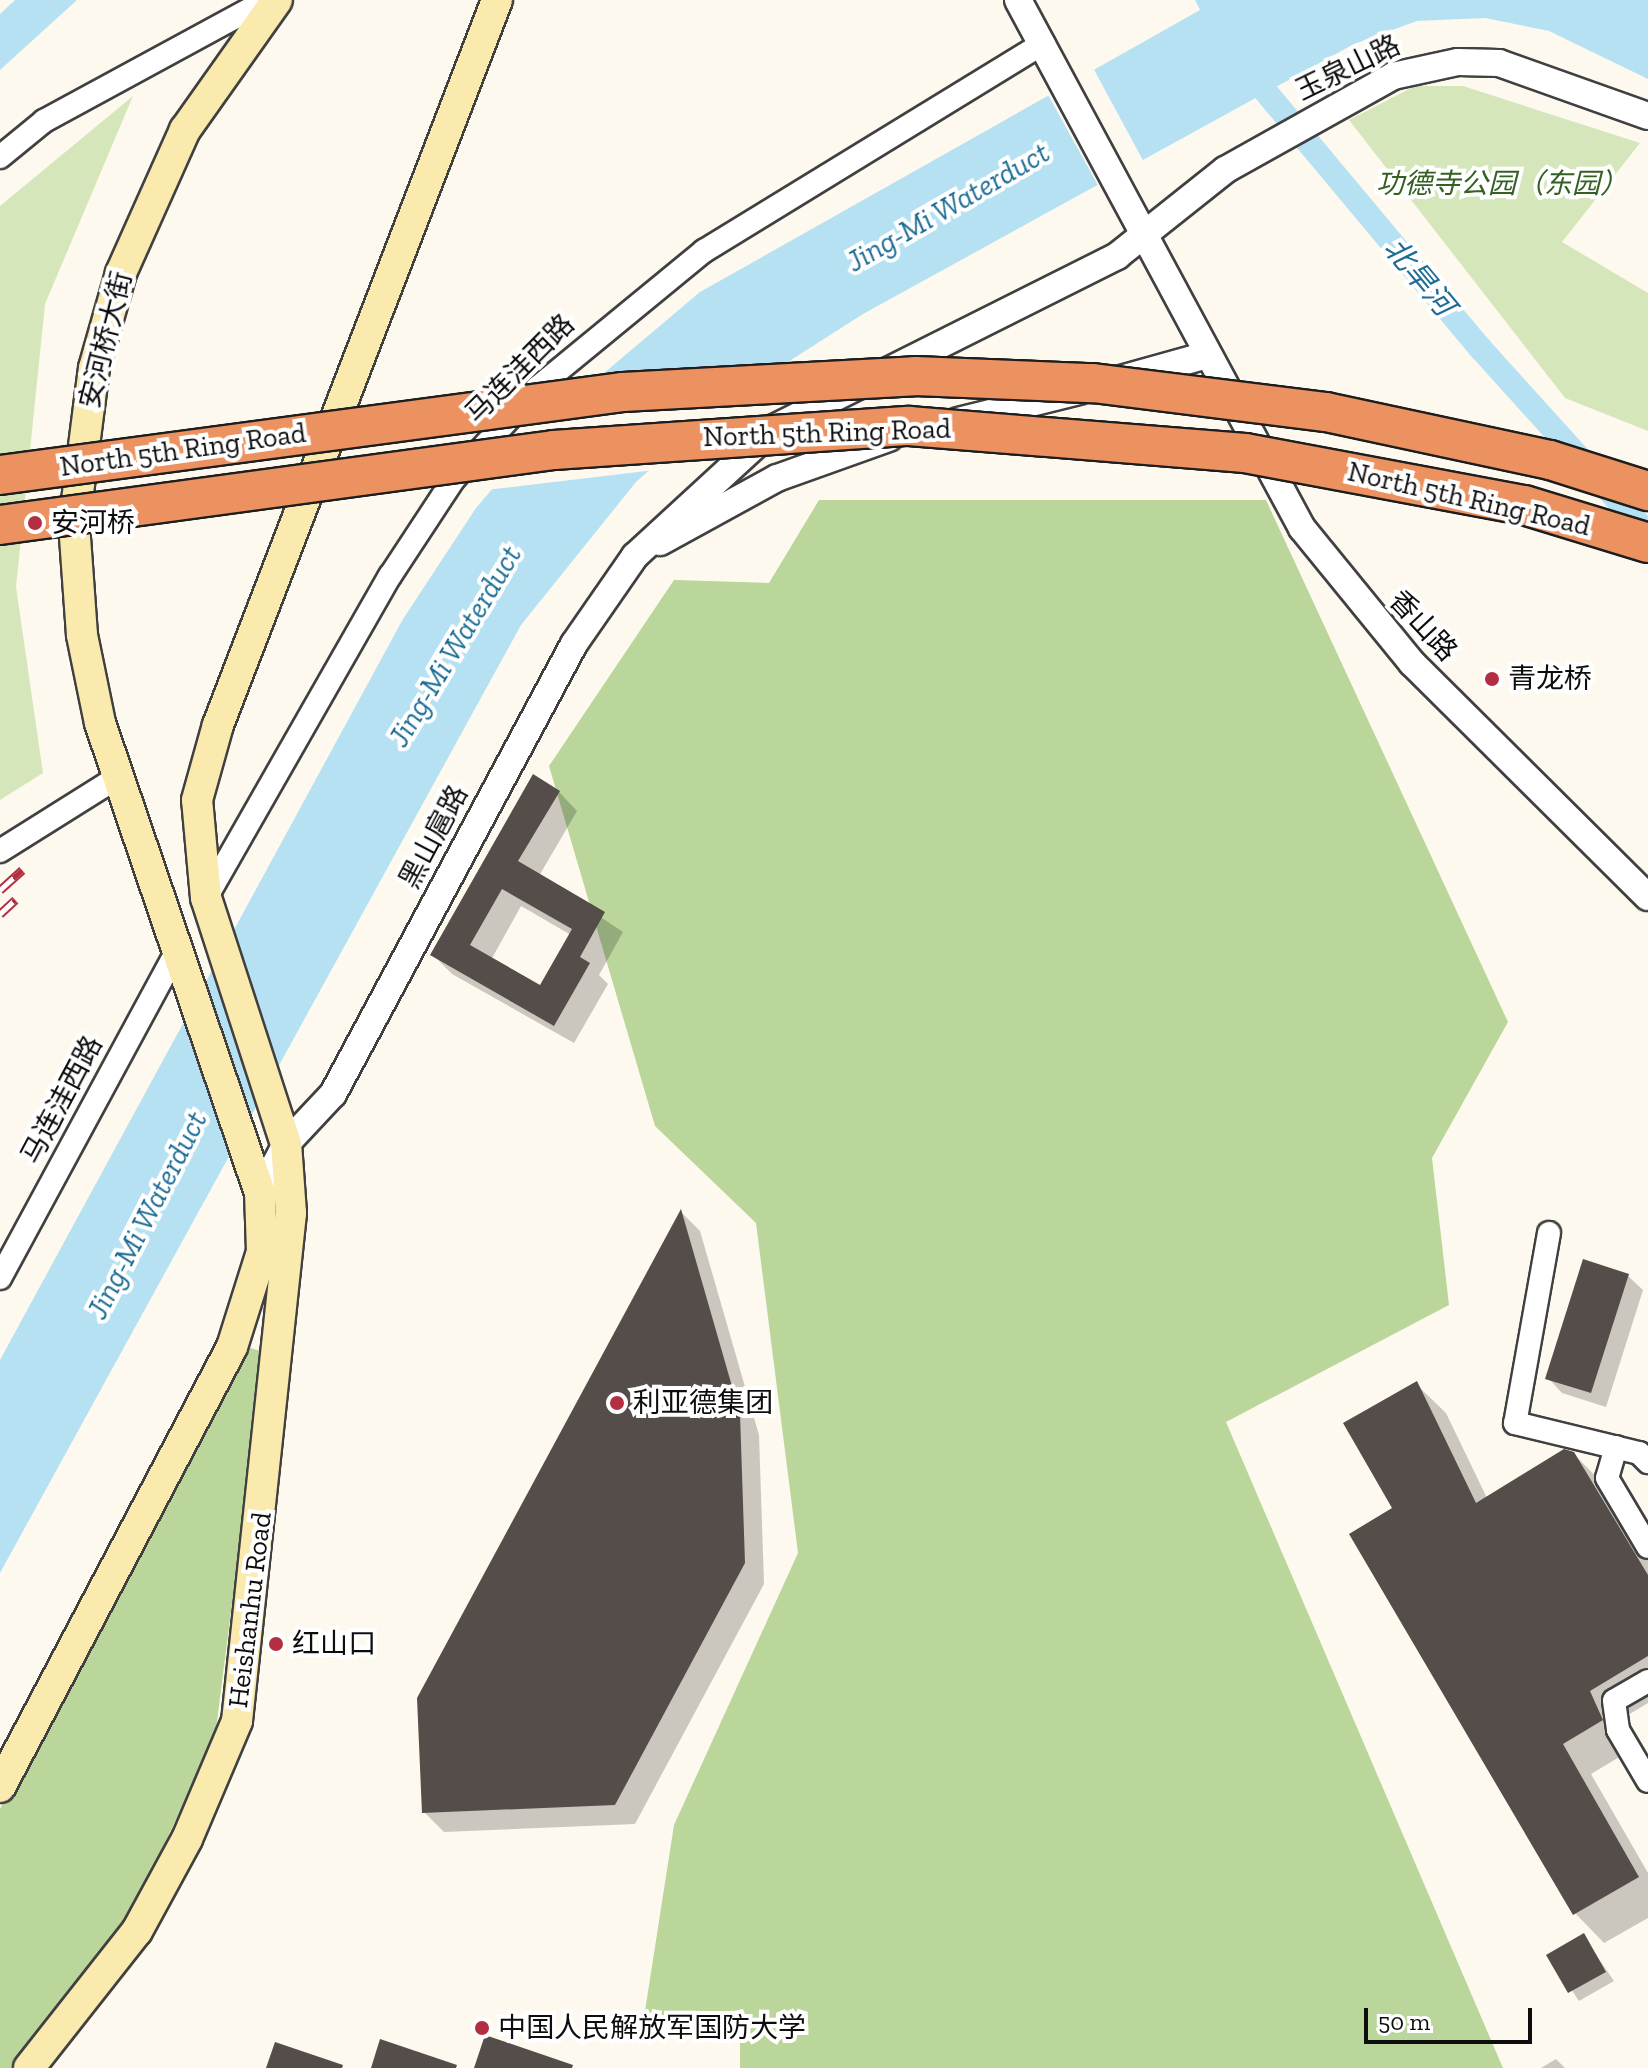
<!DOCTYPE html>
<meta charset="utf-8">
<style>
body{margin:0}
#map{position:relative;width:1648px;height:2068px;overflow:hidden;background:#fef9ee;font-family:"Zilla Slab","Noto Sans SC",serif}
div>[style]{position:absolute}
.green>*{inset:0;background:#d5e6ba}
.forest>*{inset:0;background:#bad69a}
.water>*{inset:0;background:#b6e1f2}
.pier>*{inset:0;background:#fef9ee}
.shadow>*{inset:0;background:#0003}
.canal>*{height:24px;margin:-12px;padding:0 12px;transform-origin:12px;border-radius:12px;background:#b6e1f2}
.building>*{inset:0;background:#554d4a}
.roads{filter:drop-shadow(2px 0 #404040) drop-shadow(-2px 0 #404040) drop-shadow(0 2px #404040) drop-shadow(0 -2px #404040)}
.minor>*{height:22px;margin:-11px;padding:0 11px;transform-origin:11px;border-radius:11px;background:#fff}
.tertiary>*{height:26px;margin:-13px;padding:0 13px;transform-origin:13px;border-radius:13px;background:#fff}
.secondary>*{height:30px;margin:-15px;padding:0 15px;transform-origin:15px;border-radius:15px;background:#faeaae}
.rail>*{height:9px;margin-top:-4.5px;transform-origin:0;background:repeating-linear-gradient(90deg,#fff 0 18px,#b42e41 0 36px);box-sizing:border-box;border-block:2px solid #b42e41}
.bridges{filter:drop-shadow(2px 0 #1e1e1e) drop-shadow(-2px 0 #1e1e1e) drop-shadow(0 2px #1e1e1e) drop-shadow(0 -2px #1e1e1e)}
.motorway-bridge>*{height:38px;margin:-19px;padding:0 19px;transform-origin:19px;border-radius:19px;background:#eb9260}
.dots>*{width:22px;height:22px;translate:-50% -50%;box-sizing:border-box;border:4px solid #fff;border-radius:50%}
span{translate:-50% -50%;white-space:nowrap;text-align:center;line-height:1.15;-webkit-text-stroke:8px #fff;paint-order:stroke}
.street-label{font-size:28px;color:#0d0d0d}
.park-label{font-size:28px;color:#346022;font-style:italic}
.poi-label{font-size:28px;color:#0d0d0d}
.left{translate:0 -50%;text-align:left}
.water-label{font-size:30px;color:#1f6d96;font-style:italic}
.scale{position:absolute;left:1364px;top:2008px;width:168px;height:36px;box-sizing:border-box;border:4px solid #0d0d0d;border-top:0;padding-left:10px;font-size:24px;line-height:28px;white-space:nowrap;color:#0d0d0d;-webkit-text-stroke:6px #fff;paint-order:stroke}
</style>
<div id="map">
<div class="green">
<div style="clip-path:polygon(1415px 86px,1463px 86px,1640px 143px,1562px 242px,1648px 293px,1648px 431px,1565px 398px,1349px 120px)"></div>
<div style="clip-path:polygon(133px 96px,45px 304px,16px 587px,43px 773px,0 800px,0 206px)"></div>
</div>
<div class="forest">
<div style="clip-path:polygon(819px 500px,1266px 500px,1508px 1022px,1432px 1158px,1449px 1305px,1226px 1422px,1503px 2068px,740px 2068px,740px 2039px,645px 2011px,674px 1825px,798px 1553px,756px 1223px,655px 1126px,549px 766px,674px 580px,769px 583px)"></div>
<div style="clip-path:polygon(247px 1347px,264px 1352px,215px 1737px,126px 1925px,14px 2068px,0 2068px,0 1809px)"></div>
</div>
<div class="water">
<div style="clip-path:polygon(15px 0,77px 0,0 70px,0 14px)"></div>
<div style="clip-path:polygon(1195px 0,1648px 0,1648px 79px,1549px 31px,1485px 18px,1417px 21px,1354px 44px,863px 314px,727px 401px,636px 482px,521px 625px,0 1573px,0 1360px,403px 619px,476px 508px,559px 411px,700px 292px,1200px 10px)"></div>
</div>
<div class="pier">
<div style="clip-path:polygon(1092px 66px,1145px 164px,1100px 189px,1046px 91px)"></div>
<div style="clip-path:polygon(730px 404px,655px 470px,486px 490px,556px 408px)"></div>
</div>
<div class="shadow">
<div style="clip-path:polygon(evenodd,559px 792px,577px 811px,539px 876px,623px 932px,599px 975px,608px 984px,574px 1043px,452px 974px,433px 955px,559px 792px,521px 906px,571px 935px,541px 988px,491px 960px,521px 906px)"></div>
<div style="clip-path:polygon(681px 1212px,700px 1231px,759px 1435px,764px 1584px,635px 1824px,444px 1832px,424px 1812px)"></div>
<div style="clip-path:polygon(1628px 1276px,1643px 1290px,1606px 1407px,1562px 1393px,1548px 1378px)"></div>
<div style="clip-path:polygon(1416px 1384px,1446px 1413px,1487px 1498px,1573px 1453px,1603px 1484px,1648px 1558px,1648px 1703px,1618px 1721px,1631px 1750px,1591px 1774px,1648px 1873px,1648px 1918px,1604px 1943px,1575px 1913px,1395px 1509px)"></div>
<div style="clip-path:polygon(1583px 1936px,1614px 1981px,1579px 2001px,1549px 1956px)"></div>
<div style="clip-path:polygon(1556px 2059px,1565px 2068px,1541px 2068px)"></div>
</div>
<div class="canal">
<div style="left:1245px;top:67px;width:368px;rotate:50.1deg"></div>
<div style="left:1481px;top:349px;width:249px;rotate:47.9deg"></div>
</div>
<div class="building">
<div style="clip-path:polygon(evenodd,533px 774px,560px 791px,518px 861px,605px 912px,580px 957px,590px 963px,554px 1026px,430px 955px,533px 774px,502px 889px,572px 929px,540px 985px,470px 945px,502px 889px)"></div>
<div style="clip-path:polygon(681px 1209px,740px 1414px,745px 1563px,615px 1805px,422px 1813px,417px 1698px)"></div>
<div style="clip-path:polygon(1583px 1259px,1629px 1274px,1591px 1393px,1545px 1379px)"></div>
<div style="clip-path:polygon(1417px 1381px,1476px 1503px,1564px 1449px,1574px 1452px,1648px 1575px,1648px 1656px,1590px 1691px,1603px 1720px,1563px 1744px,1639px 1877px,1573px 1915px,1349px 1534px,1392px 1508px,1343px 1423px)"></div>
<div style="clip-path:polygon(1584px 1933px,1606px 1972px,1568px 1993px,1546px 1955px)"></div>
<div style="clip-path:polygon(485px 2035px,573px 2065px,572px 2068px,474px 2068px)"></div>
<div style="clip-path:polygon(380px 2039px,457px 2065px,456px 2068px,371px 2068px)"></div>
<div style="clip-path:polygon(275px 2042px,343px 2065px,342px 2068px,266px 2068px)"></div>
</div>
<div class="roads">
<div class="minor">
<div style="left:0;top:157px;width:57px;rotate:-39.3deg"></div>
<div style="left:44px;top:121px;width:254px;rotate:-28.5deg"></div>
<div style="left:0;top:851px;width:136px;rotate:-32.1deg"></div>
<div style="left:206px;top:898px;width:371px;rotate:-60.3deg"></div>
<div style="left:390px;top:576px;width:115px;rotate:-56.7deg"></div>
<div style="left:453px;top:480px;width:125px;rotate:-47.6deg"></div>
<div style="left:537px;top:388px;width:216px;rotate:-39.4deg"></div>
<div style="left:704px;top:251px;width:398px;rotate:-31.5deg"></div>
<div style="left:1549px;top:1233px;width:193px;rotate:100.1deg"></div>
<div style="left:1515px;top:1423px;width:128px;rotate:13.6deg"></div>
<div style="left:1639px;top:1453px;width:13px;rotate:45deg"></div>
<div style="left:0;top:1278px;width:373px;rotate:-61.6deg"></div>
<div style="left:1616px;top:1447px;width:32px;rotate:106deg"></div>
<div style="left:1607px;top:1478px;width:80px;rotate:59.3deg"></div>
<div style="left:1648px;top:1681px;width:39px;rotate:150deg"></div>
<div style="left:1614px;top:1701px;width:29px;rotate:82deg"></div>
<div style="left:1618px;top:1730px;width:59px;rotate:59.5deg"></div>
</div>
<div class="tertiary">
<div style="left:1018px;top:0;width:600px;rotate:61.73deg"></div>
<div style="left:1302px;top:528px;width:174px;rotate:50.8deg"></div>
<div style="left:1412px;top:663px;width:332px;rotate:44.8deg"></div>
<div style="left:1117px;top:380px;width:93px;rotate:-15.5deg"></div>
<div style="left:958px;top:421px;width:125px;rotate:-13.9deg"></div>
<div style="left:660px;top:542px;width:133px;rotate:-28.7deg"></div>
<div style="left:777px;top:478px;width:119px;rotate:-19.7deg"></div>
<div style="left:260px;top:1193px;width:55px;rotate:-62deg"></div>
<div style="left:286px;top:1144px;width:69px;rotate:-46.8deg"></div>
<div style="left:333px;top:1094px;width:510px;rotate:-61.83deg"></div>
<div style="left:574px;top:644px;width:107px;rotate:-55.3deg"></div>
<div style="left:635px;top:556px;width:189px;rotate:-42.6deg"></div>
<div style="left:774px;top:428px;width:384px;rotate:-26.6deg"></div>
<div style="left:1117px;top:256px;width:138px;rotate:-38.5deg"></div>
<div style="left:1225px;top:170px;width:193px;rotate:-29.2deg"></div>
<div style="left:1393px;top:76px;width:66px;rotate:-12.2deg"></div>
<div style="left:1458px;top:62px;width:41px;rotate:1.4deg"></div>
<div style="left:1499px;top:63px;width:158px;rotate:19.6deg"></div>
</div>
<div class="secondary">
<div style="left:0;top:1787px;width:497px;rotate:-62.2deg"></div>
<div style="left:232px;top:1347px;width:100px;rotate:-72.5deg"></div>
<div style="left:262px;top:1252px;width:59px;rotate:-91.9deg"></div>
<div style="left:260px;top:1193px;width:496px;rotate:-108.8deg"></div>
<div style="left:100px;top:723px;width:90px;rotate:-101.6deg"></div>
<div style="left:82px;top:635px;width:111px;rotate:-94.1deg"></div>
<div style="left:74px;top:524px;width:157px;rotate:-82.7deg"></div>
<div style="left:94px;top:368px;width:99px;rotate:-74.1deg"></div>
<div style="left:121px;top:273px;width:157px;rotate:-65.9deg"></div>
<div style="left:185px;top:130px;width:159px;rotate:-54.7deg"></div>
<div style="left:29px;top:2068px;width:174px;rotate:-51.8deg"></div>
<div style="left:137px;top:1931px;width:105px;rotate:-61.5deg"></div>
<div style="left:187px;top:1839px;width:128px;rotate:-67deg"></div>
<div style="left:237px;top:1721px;width:511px;rotate:-83.93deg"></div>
<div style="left:291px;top:1213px;width:69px;rotate:-94.1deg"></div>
<div style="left:286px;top:1144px;width:259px;rotate:-108deg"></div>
<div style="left:206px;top:898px;width:98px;rotate:-95.2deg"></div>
<div style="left:197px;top:800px;width:78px;rotate:-74.4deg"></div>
<div style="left:218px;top:725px;width:777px;rotate:-68.95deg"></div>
</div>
</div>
<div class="rail">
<div style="left:0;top:890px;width:30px;rotate:-42deg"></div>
<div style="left:0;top:914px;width:21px;rotate:-43deg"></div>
</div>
<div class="bridges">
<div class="motorway-bridge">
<div style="left:0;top:475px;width:629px;rotate:-7.59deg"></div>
<div style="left:623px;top:392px;width:292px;rotate:-3.1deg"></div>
<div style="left:915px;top:376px;width:178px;rotate:2.3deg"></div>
<div style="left:1093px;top:383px;width:235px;rotate:7.1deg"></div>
<div style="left:1326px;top:412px;width:229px;rotate:12.1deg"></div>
<div style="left:1550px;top:460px;width:103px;rotate:17.6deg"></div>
<div style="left:0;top:525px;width:559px;rotate:-7.71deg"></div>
<div style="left:554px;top:450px;width:356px;rotate:-3.9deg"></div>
<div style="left:909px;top:426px;width:337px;rotate:4.6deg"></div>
<div style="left:1245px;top:453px;width:284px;rotate:10.6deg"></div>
<div style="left:1524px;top:505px;width:130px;rotate:17deg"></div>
</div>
</div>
<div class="dots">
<div style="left:35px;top:523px;background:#b42e41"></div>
<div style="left:1492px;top:679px;background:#b42e41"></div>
<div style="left:617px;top:1403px;background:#b42e41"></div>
<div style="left:276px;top:1644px;background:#b42e41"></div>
<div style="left:482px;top:2028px;background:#b42e41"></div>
</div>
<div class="street-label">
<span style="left:1348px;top:68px;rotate:-26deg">玉泉山路</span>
<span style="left:106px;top:340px;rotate:-76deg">安河桥大街</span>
<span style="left:520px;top:369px;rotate:-45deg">马连洼西路</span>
<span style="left:827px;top:433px;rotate:-2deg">North 5th Ring Road</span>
<span style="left:183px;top:450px;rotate:-8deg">North 5th Ring Road</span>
<span style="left:1469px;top:499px;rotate:13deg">North 5th Ring Road</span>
<span style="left:1423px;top:626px;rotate:47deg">香山路</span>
<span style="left:434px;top:837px;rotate:-62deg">黑山扈路</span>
<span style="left:62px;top:1100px;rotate:-62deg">马连洼西路</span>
<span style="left:250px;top:1610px;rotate:-83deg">Heishanhu Road</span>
</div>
<div class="park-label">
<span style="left:1502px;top:184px">功德寺公园（东园）</span>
</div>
<div class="poi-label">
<span class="left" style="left:51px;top:523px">安河桥</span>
<span class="left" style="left:1508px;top:679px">青龙桥</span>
<span class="left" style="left:633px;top:1403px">利亚德集团</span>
<span class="left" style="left:292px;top:1644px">红山口</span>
<span class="left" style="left:498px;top:2028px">中国人民解放军国防大学</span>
</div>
<div class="water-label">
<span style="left:948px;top:207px;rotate:-30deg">Jing-Mi Waterduct</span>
<span style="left:1419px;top:277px;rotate:50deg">北旱河</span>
<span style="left:455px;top:646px;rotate:-59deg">Jing-Mi Waterduct</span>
<span style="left:147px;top:1215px;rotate:-63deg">Jing-Mi Waterduct</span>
</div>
<div class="scale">50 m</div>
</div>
